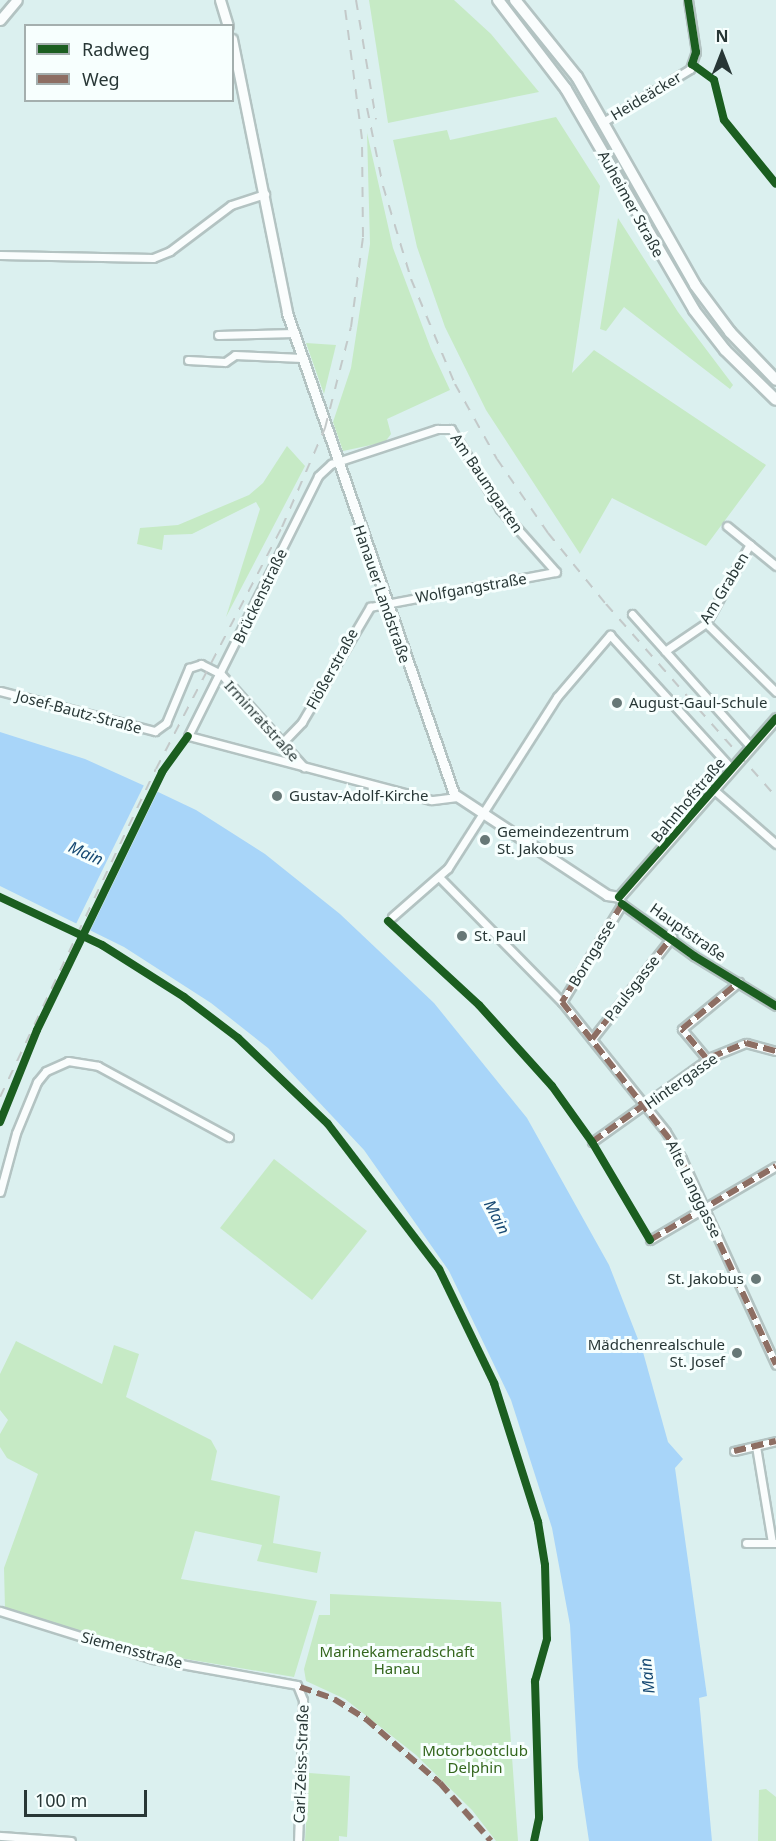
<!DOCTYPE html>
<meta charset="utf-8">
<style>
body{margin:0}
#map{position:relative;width:776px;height:1841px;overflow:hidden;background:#dbf0ef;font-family:"Noto Sans",sans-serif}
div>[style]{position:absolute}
.green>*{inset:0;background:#c6eac5}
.water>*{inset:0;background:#a8d5f9}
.pier>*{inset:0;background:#dbf0ef}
.roads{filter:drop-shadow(2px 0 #b3c3c2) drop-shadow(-2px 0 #b3c3c2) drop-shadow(0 2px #b3c3c2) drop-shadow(0 -2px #b3c3c2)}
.minor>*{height:7px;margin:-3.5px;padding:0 3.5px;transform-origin:3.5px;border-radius:3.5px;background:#fafdfd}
.tertiary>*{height:9px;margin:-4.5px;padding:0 4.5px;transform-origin:4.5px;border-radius:4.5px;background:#fafdfd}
.secondary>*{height:10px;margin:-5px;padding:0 5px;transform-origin:5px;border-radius:5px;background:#fafdfd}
.rail>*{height:2px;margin-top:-1px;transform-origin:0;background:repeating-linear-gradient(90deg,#c3c9c9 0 10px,transparent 0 20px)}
.quiet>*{height:6px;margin-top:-3px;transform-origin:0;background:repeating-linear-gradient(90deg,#8d6e63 0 12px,transparent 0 18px)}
.cycleway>*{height:8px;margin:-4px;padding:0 4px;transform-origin:4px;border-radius:4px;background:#1b5e20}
.dots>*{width:16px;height:16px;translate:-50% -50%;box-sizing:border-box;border:3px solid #f7fffe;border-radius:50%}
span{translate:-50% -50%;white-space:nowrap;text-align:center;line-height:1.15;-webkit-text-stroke:6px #f7fffe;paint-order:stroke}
.street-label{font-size:15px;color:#283736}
.poi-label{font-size:15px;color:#283736}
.left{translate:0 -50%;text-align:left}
.right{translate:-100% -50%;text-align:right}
.park-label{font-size:15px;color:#34661d}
.water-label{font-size:16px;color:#174a73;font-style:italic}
.legend{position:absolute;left:24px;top:24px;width:210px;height:78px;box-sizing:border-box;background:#f7fffe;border:2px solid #a4afae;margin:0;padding:8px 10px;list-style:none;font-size:18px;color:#283736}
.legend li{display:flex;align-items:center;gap:12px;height:30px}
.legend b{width:30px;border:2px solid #a4afae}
.north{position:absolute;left:692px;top:24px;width:60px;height:60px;-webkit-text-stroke:4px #f7fffe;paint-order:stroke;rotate:0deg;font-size:16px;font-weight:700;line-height:24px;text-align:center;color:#283736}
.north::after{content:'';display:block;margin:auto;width:21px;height:27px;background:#283736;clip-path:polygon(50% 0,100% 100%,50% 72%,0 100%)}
.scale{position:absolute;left:24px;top:1790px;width:123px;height:27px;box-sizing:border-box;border:3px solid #283736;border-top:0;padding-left:8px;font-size:18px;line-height:21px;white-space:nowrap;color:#283736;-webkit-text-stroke:4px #f7fffe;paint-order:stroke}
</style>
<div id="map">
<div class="green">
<div style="clip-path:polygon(369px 0,454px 0,491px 34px,539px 92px,388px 123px)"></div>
<div style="clip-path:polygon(556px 117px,600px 186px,572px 373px,594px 350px,766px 465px,706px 546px,612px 498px,580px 554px,486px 410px,445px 327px,417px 247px,393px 140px,447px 130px,450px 140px)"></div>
<div style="clip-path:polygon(367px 133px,393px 248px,431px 349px,450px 390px,387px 419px,391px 434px,385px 442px,343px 451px,333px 422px,351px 368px,370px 244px)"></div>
<div style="clip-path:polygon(618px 218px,678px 312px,733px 385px,730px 389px,624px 307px,606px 331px,600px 329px)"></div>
<div style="clip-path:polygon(306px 343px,336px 345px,324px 394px)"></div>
<div style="clip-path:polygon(287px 446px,305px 466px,226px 617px,260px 509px,256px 502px,192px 534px,164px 535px,162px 550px,137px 544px,140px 528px,178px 525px,249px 495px,263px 483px)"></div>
<div style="clip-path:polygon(274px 1159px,367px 1231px,312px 1300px,220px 1228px)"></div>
<div style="clip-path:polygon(16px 1341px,102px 1384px,114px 1345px,139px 1354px,126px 1397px,211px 1440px,217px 1451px,211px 1480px,280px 1496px,273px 1543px,321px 1552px,317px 1573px,257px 1561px,262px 1545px,195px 1531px,181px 1579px,317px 1601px,294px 1677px,168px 1656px,5px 1609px,4px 1568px,38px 1474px,7px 1458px,0 1447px,0 1434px,8px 1420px,0 1410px,0 1374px)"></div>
<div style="clip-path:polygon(330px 1594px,501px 1602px,518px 1841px,496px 1841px,472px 1810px,416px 1755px,345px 1699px,306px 1681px,304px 1669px,319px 1615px,330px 1615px)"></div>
<div style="clip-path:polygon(309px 1773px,350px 1776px,347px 1837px,339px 1836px,339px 1841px,305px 1841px)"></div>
<div style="clip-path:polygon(766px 1789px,776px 1797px,776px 1841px,758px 1841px,759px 1790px)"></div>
</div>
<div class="water">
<div style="clip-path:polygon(0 732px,85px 759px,156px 791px,196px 810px,265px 854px,340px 914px,434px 1003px,527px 1118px,609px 1265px,643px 1352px,668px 1442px,683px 1459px,675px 1468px,707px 1696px,699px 1698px,712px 1841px,589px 1841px,578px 1767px,570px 1625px,552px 1528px,511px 1400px,449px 1271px,364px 1150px,268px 1048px,211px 1003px,124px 947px,0 886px)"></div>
</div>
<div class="pier">
<div style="clip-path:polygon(145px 783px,159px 789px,90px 931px,76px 924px)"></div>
</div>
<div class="roads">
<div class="minor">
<div style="left:603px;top:122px;width:102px;rotate:-31.3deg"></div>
<div style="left:690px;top:69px;width:18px;rotate:-71deg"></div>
<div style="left:696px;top:52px;width:53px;rotate:-98.7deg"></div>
<div style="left:0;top:255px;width:153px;rotate:1.1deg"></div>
<div style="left:153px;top:258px;width:18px;rotate:-22deg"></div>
<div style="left:170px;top:251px;width:76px;rotate:-37deg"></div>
<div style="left:231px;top:205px;width:36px;rotate:-18deg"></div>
<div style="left:218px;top:335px;width:76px;rotate:-1.5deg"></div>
<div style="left:188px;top:360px;width:37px;rotate:3deg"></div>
<div style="left:225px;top:362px;width:12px;rotate:-35deg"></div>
<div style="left:235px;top:355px;width:67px;rotate:2.6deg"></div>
<div style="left:727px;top:526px;width:63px;rotate:39.2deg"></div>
<div style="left:632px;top:614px;width:178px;rotate:48.2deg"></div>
<div style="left:706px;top:623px;width:98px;rotate:44.6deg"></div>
<div style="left:665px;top:651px;width:50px;rotate:-34.3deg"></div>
<div style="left:706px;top:623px;width:90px;rotate:-60.9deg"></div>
<div style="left:0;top:691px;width:160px;rotate:14.5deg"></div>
<div style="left:155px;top:731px;width:14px;rotate:-36deg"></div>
<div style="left:166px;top:723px;width:60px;rotate:-67.3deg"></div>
<div style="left:189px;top:668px;width:13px;rotate:-18deg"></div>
<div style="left:201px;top:664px;width:22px;rotate:27deg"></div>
<div style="left:221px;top:674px;width:125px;rotate:48.3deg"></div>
<div style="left:282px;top:743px;width:29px;rotate:-46deg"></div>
<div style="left:302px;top:722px;width:134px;rotate:-59.4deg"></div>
<div style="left:370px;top:607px;width:189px;rotate:-10.7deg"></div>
<div style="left:714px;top:790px;width:82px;rotate:41.1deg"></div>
<div style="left:457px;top:797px;width:26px;rotate:173deg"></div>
<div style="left:431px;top:800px;width:251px;rotate:-165.2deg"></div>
<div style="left:188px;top:736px;width:291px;rotate:-63.4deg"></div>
<div style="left:318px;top:476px;width:18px;rotate:-43deg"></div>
<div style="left:331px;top:464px;width:112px;rotate:-18.3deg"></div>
<div style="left:437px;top:429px;width:14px"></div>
<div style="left:451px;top:429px;width:94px;rotate:58.5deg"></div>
<div style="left:500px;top:509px;width:84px;rotate:48.4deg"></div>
<div style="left:439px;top:877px;width:175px;rotate:45.5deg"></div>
<div style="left:562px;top:1002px;width:166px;rotate:51.3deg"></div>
<div style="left:666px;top:1132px;width:31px;rotate:59deg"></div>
<div style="left:682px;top:1159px;width:226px;rotate:65.5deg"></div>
<div style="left:619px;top:897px;width:8px;rotate:67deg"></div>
<div style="left:622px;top:904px;width:89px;rotate:35.8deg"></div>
<div style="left:694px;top:956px;width:96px;rotate:31.4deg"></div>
<div style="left:392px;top:917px;width:74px;rotate:-41.2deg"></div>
<div style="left:448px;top:868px;width:203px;rotate:-57.5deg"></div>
<div style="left:557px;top:697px;width:82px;rotate:-49.5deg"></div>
<div style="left:610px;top:635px;width:181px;rotate:47.7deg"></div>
<div style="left:562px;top:1002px;width:115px;rotate:-58.5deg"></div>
<div style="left:592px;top:1039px;width:130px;rotate:-51.9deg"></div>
<div style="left:707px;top:1059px;width:39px;rotate:-130deg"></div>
<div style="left:682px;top:1029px;width:74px;rotate:-39.5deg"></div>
<div style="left:592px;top:1142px;width:146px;rotate:-35.5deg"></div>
<div style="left:711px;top:1057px;width:38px;rotate:-22deg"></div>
<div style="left:746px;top:1043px;width:31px;rotate:15deg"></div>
<div style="left:0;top:1192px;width:61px;rotate:-74.8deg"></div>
<div style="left:16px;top:1133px;width:55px;rotate:-67.6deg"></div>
<div style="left:37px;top:1082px;width:14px;rotate:-51deg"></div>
<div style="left:46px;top:1071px;width:24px;rotate:-24deg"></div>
<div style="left:68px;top:1061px;width:30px;rotate:9deg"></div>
<div style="left:98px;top:1066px;width:149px;rotate:28.5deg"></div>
<div style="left:650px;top:1240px;width:146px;rotate:-30.4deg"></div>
<div style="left:756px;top:1446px;width:98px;rotate:80.6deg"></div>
<div style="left:734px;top:1451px;width:43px;rotate:-13.4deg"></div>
<div style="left:746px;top:1543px;width:30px"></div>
<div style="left:0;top:1611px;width:160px;rotate:17.4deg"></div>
<div style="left:153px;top:1659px;width:146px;rotate:10.2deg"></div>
<div style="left:297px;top:1685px;width:16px;rotate:68deg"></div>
<div style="left:303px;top:1700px;width:141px;rotate:92deg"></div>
<div style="left:0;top:1836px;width:71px;rotate:4deg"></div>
</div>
<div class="tertiary">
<div style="left:220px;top:0;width:27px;rotate:73deg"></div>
<div style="left:0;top:20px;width:26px;rotate:-50deg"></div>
<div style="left:232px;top:39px;width:279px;rotate:78.6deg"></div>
<div style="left:287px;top:313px;width:509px;rotate:70.85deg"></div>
<div style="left:454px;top:794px;width:183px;rotate:33.4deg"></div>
<div style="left:607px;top:895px;width:12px;rotate:9deg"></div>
<div style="left:619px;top:897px;width:238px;rotate:-48.7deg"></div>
</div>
<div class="secondary">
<div style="left:498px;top:0;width:112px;rotate:52.6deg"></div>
<div style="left:566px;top:89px;width:255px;rotate:59.9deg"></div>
<div style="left:694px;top:310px;width:51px;rotate:52.2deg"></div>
<div style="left:725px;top:350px;width:71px;rotate:44.4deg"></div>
<div style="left:515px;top:0;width:99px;rotate:51.2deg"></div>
<div style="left:577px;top:77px;width:239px;rotate:60.4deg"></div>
<div style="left:695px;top:285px;width:59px;rotate:53.3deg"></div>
<div style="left:730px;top:332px;width:66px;rotate:46.2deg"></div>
</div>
</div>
<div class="rail">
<div style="left:356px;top:0;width:121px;rotate:80.5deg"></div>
<div style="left:367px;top:108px;width:80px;rotate:78.4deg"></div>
<div style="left:383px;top:186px;width:97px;rotate:73.2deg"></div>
<div style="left:411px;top:279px;width:114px;rotate:67.3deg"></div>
<div style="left:455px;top:384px;width:86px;rotate:60.8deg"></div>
<div style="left:497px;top:459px;width:90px;rotate:55.4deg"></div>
<div style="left:548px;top:533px;width:92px;rotate:50.8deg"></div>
<div style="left:606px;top:604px;width:257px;rotate:48.6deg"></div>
<div style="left:0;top:1097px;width:363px;rotate:-64.6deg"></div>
<div style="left:156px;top:769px;width:273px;rotate:-62.5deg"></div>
<div style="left:282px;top:527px;width:108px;rotate:-66.5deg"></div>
<div style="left:325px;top:428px;width:104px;rotate:-75.6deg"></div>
<div style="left:351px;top:327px;width:91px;rotate:-82.4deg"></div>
<div style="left:363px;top:237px;width:98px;rotate:-90.6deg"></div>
<div style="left:362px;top:139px;width:140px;rotate:-97.4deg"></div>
</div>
<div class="quiet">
<div style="left:622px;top:904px;width:115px;rotate:121.5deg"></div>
<div style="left:562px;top:1002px;width:182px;rotate:51.9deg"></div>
<div style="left:674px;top:1145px;width:242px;rotate:65.1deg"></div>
<div style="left:592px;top:1039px;width:130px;rotate:-51.9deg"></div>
<div style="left:707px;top:1059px;width:39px;rotate:-130deg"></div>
<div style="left:682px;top:1029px;width:74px;rotate:-39.5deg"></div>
<div style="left:592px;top:1142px;width:146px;rotate:-35.5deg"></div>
<div style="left:711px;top:1057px;width:38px;rotate:-22deg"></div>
<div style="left:746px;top:1043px;width:31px;rotate:15deg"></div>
<div style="left:648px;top:1236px;width:4px;rotate:63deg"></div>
<div style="left:650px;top:1240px;width:146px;rotate:-30.4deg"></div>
<div style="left:734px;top:1451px;width:43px;rotate:-13.4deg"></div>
<div style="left:300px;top:1687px;width:36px;rotate:19deg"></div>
<div style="left:334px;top:1699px;width:38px;rotate:32deg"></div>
<div style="left:366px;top:1719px;width:98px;rotate:40.9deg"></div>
<div style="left:440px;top:1783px;width:77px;rotate:48.7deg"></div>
</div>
<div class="cycleway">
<div style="left:688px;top:0;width:53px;rotate:81.3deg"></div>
<div style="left:696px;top:52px;width:13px;rotate:108deg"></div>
<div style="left:692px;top:64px;width:27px;rotate:36deg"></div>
<div style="left:714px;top:80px;width:41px;rotate:76deg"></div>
<div style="left:724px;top:120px;width:82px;rotate:50.9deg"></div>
<div style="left:0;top:897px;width:113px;rotate:25.2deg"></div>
<div style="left:102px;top:945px;width:97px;rotate:32.4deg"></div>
<div style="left:184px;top:997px;width:68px;rotate:37.2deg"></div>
<div style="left:238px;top:1038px;width:124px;rotate:43.7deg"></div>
<div style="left:328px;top:1124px;width:183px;rotate:52.6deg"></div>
<div style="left:439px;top:1269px;width:127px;rotate:64.2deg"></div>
<div style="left:494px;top:1383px;width:146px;rotate:72.4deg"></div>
<div style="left:538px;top:1522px;width:44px;rotate:80.8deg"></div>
<div style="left:545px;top:1565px;width:74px;rotate:88.5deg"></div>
<div style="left:547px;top:1639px;width:44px;rotate:105.9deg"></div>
<div style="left:535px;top:1681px;width:137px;rotate:88.3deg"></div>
<div style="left:539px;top:1818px;width:24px;rotate:102deg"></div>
<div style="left:619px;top:897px;width:238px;rotate:-48.7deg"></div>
<div style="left:622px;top:904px;width:89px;rotate:35.8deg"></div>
<div style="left:694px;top:956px;width:96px;rotate:31.4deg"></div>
<div style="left:388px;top:921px;width:124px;rotate:42.7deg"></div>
<div style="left:479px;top:1005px;width:109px;rotate:48deg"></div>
<div style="left:552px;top:1086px;width:69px;rotate:54.5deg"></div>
<div style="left:592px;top:1142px;width:114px;rotate:59.4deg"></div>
<div style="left:0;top:1122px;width:99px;rotate:-68.1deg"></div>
<div style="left:37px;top:1030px;width:287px;rotate:-64.1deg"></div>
<div style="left:162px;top:772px;width:44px;rotate:-54.2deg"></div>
</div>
<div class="dots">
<div style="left:617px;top:703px;background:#677877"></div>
<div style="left:277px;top:796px;background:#677877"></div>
<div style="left:485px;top:840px;background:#677877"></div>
<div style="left:462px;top:936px;background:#677877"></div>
<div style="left:756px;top:1279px;background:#677877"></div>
<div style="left:737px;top:1353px;background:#677877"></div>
</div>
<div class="street-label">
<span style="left:646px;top:96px;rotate:-31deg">Heideäcker</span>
<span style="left:631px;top:204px;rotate:61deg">Auheimer Straße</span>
<span style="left:487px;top:483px;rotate:56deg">Am Baumgarten</span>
<span style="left:471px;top:588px;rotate:-10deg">Wolfgangstraße</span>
<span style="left:724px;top:588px;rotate:-59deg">Am Graben</span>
<span style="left:382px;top:594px;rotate:71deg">Hanauer Landstraße</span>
<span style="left:260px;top:596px;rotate:-64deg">Brückenstraße</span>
<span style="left:332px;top:669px;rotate:-61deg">Flößerstraße</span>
<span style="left:79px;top:712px;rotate:15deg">Josef-Bautz-Straße</span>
<span style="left:262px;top:721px;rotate:48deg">Irminratstraße</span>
<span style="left:688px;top:800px;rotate:-50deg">Bahnhofstraße</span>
<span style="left:688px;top:932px;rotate:35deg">Hauptstraße</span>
<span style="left:592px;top:953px;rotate:-59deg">Borngasse</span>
<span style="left:632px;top:988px;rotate:-52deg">Paulsgasse</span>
<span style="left:681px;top:1081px;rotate:-35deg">Hintergasse</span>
<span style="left:694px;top:1189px;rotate:64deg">Alte Langgasse</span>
<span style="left:132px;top:1650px;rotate:15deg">Siemensstraße</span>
<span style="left:301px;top:1764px;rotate:-88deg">Carl-Zeiss-Straße</span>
</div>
<div class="poi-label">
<span class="left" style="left:629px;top:703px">August-Gaul-Schule</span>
<span class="left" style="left:289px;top:796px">Gustav-Adolf-Kirche</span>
<span class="left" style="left:497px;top:840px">Gemeindezentrum<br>St. Jakobus</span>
<span class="left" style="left:474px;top:936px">St. Paul</span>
<span class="right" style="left:744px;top:1279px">St. Jakobus</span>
<span class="right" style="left:725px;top:1353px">Mädchenrealschule<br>St. Josef</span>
</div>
<div class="park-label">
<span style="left:397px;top:1660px">Marinekameradschaft<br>Hanau</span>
<span style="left:475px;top:1759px">Motorbootclub<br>Delphin</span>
</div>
<div class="water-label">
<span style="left:86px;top:853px;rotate:24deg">Main</span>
<span style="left:497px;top:1217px;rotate:62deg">Main</span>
<span style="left:647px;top:1676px;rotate:-96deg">Main</span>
</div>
<ul class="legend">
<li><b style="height:8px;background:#1b5e20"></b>Radweg</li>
<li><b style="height:8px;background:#8d6e63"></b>Weg</li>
</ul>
<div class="north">N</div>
<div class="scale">100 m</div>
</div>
